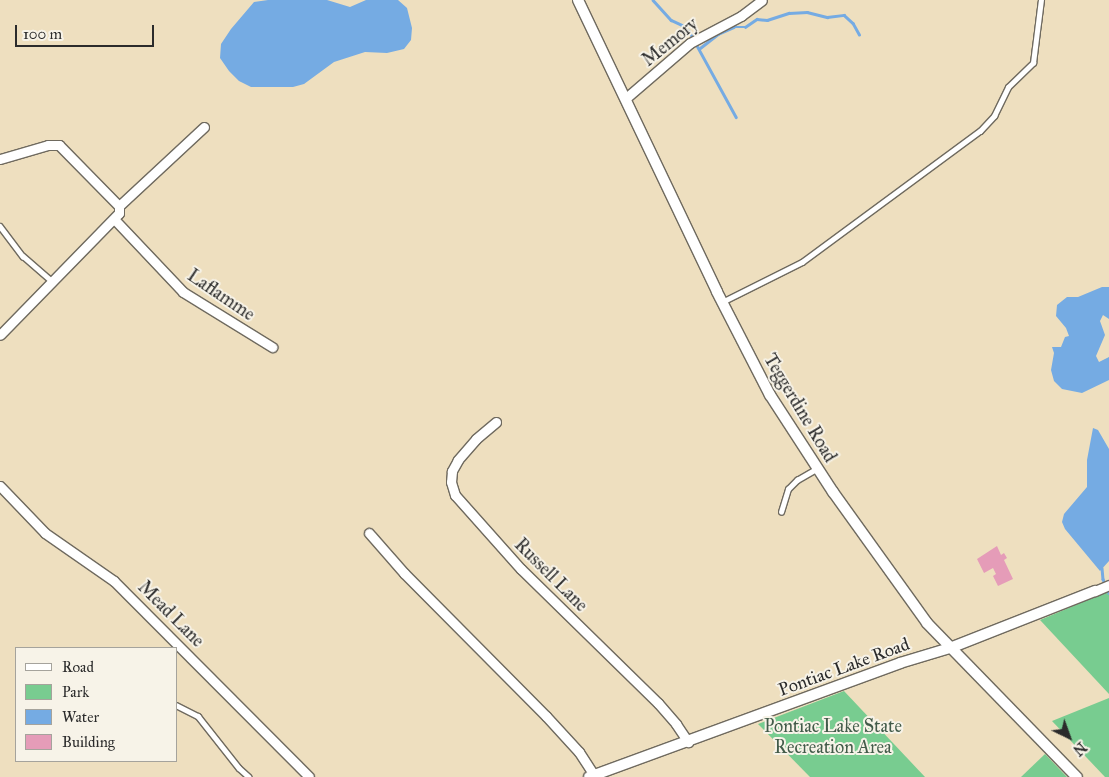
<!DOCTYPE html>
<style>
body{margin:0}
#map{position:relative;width:1109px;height:777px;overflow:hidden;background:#eedfbf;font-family:"IM FELL Great Primer",serif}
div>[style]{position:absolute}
.green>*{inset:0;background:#78cc90}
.water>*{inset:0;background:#75abe3}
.stream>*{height:2.5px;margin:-1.25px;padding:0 1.25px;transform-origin:1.25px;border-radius:1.25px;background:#75abe3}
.building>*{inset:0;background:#e59cb8}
.roads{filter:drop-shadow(1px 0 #6f6a5f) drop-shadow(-1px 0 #6f6a5f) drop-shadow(0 1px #6f6a5f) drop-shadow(0 -1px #6f6a5f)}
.service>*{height:4.5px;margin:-2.25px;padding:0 2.25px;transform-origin:2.25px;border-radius:2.25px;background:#fff}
.minor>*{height:9px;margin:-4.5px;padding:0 4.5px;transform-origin:4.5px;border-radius:4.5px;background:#fff}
.tertiary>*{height:10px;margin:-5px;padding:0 5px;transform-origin:5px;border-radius:5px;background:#fff}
span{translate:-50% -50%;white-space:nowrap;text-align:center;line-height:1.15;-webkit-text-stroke:4px #f7f3e8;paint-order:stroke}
.street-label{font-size:18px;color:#2b2b2b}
.park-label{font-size:18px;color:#425b49}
.legend{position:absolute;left:15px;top:647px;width:162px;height:115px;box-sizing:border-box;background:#f7f3e8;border:1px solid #a5a39c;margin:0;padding:6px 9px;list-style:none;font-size:15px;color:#2b2b2b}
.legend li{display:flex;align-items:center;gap:10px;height:25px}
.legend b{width:25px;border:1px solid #a5a39c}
.north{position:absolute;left:1044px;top:712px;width:50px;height:50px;-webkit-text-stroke:4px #f7f3e8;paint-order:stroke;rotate:138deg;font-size:14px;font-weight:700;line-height:20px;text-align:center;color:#2b2b2b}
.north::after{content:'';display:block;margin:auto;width:18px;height:22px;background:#2b2b2b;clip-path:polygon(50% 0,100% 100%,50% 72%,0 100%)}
.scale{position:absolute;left:15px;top:25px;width:139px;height:22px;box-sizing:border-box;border:2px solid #2b2b2b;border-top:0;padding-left:6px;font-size:15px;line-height:18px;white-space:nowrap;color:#2b2b2b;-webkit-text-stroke:4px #f7f3e8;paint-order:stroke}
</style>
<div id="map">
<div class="green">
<div style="clip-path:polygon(1109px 591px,1109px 694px,1040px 620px)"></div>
<div style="clip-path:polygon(844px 691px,925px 777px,810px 777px,758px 724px)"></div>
<div style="clip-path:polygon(1109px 698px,1109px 777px,1105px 777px,1052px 721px)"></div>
<div style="clip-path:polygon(1045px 754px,1067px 777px,1021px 777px)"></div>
</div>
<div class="water">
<div style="clip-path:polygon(268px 0,327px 0,350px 7px,366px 0,398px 0,407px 8px,412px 28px,411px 40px,404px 49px,387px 53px,365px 52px,334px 62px,304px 84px,293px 87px,251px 87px,239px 81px,229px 71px,220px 58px,221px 44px,231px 29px,254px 2px)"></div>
<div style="clip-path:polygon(1102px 287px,1109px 287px,1109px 319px,1103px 315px,1100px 321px,1105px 335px,1096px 356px,1099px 362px,1109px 357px,1109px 380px,1082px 393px,1062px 389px,1054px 381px,1051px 370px,1054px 353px,1052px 347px,1061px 347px,1065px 337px,1069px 336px,1066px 328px,1056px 316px,1057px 305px,1067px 297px,1078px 297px)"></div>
<div style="clip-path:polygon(1093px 428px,1098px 430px,1109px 449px,1109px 561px,1100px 571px,1065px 529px,1062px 522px,1064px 514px,1087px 487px,1087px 460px)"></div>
</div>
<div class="stream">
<div style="left:653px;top:0;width:27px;rotate:48deg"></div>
<div style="left:671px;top:20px;width:12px;rotate:24deg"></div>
<div style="left:682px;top:25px;width:9px;rotate:41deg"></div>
<div style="left:689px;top:31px;width:98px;rotate:61.3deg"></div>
<div style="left:700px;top:48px;width:23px;rotate:-38deg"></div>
<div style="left:718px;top:34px;width:17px;rotate:-24deg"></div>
<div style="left:734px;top:27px;width:11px"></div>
<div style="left:745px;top:27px;width:14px;rotate:-34deg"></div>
<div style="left:757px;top:19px;width:10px;rotate:6deg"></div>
<div style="left:767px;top:20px;width:23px;rotate:-18deg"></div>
<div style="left:789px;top:13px;width:18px;rotate:-3deg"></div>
<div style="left:807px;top:12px;width:21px;rotate:14deg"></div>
<div style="left:827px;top:17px;width:17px;rotate:-7deg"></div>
<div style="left:844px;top:15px;width:12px;rotate:42deg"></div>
<div style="left:853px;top:23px;width:13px;rotate:61deg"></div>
<div style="left:1102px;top:568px;width:11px;rotate:85deg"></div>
<div style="left:1103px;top:579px;width:15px;rotate:67deg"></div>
</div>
<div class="building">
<div style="clip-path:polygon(997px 546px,1001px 555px,1004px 553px,1007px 558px,1004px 560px,1013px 579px,998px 586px,993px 576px,996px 574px,993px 568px,984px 573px,977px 559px)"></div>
</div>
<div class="roads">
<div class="service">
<div style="left:0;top:226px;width:38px;rotate:53deg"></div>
<div style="left:23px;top:256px;width:38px;rotate:41deg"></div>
<div style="left:722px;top:302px;width:89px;rotate:-26.6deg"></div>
<div style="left:802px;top:262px;width:221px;rotate:-36.4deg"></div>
<div style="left:980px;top:131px;width:21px;rotate:-47deg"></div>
<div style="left:994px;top:116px;width:32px;rotate:-64deg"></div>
<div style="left:1008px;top:87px;width:35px;rotate:-44deg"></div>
<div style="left:1033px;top:63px;width:64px;rotate:-82.8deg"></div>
<div style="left:781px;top:512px;width:24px;rotate:-73deg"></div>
<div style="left:788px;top:489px;width:13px;rotate:-45deg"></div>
<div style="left:797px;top:480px;width:22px;rotate:-30deg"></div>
<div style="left:176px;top:705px;width:25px;rotate:27deg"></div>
<div style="left:198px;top:716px;width:66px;rotate:51.7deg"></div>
<div style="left:239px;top:768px;width:13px;rotate:42deg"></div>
</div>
<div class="minor">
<div style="left:626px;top:98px;width:84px;rotate:-40.7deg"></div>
<div style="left:690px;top:43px;width:58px;rotate:-27.9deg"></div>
<div style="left:741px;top:16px;width:26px;rotate:-37deg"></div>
<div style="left:0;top:159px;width:50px;rotate:-16.3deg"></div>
<div style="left:48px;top:145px;width:11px"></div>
<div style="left:59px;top:145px;width:86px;rotate:45.5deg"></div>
<div style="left:119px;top:206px;width:7px;rotate:90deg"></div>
<div style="left:119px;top:213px;width:170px;rotate:134.3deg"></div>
<div style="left:119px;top:206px;width:116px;rotate:-42.9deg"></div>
<div style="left:115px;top:220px;width:99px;rotate:46.6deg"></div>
<div style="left:183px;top:292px;width:105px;rotate:31.7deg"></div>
<div style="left:496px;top:422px;width:26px;rotate:140deg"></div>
<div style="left:476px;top:439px;width:28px;rotate:131deg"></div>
<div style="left:458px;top:460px;width:13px;rotate:119deg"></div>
<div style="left:452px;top:471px;width:11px;rotate:95deg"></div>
<div style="left:451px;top:482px;width:14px;rotate:73deg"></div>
<div style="left:455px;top:495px;width:99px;rotate:48.3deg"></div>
<div style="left:521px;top:569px;width:192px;rotate:44.4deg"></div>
<div style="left:658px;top:703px;width:28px;rotate:49deg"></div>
<div style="left:676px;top:724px;width:22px;rotate:56deg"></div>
<div style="left:0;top:486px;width:65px;rotate:46.2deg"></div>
<div style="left:45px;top:533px;width:84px;rotate:34.8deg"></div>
<div style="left:114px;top:581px;width:276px;rotate:45.1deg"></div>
<div style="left:369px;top:533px;width:53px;rotate:48.8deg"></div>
<div style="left:404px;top:573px;width:202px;rotate:45.2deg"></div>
<div style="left:546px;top:716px;width:49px;rotate:47.5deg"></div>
<div style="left:579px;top:752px;width:27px;rotate:57deg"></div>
<div style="left:1095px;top:591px;width:15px;rotate:-23deg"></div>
</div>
<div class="tertiary">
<div style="left:578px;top:0;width:323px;rotate:64.5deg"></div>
<div style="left:717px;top:292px;width:116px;rotate:62.8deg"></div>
<div style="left:770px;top:395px;width:116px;rotate:57deg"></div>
<div style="left:833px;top:492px;width:161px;rotate:54.3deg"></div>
<div style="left:927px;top:623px;width:215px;rotate:45.8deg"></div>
<div style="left:589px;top:777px;width:331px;rotate:-20.1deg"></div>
<div style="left:900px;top:663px;width:52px;rotate:-16.7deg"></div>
<div style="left:950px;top:648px;width:156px;rotate:-21.5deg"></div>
</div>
</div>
<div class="street-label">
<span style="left:670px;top:42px;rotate:-39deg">Memory</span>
<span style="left:221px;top:295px;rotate:34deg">Laflamme</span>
<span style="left:800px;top:408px;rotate:59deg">Teggerdine Road</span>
<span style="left:551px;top:575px;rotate:45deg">Russell Lane</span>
<span style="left:171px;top:614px;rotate:45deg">Mead Lane</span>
<span style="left:844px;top:667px;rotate:-20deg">Pontiac Lake Road</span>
</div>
<div class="park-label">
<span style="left:833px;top:737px">Pontiac Lake State<br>Recreation Area</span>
</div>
<ul class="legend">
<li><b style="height:6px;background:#fff"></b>Road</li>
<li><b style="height:14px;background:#78cc90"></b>Park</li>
<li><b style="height:14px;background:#75abe3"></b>Water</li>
<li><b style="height:14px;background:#e59cb8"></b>Building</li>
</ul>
<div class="north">N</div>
<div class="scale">100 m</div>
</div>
